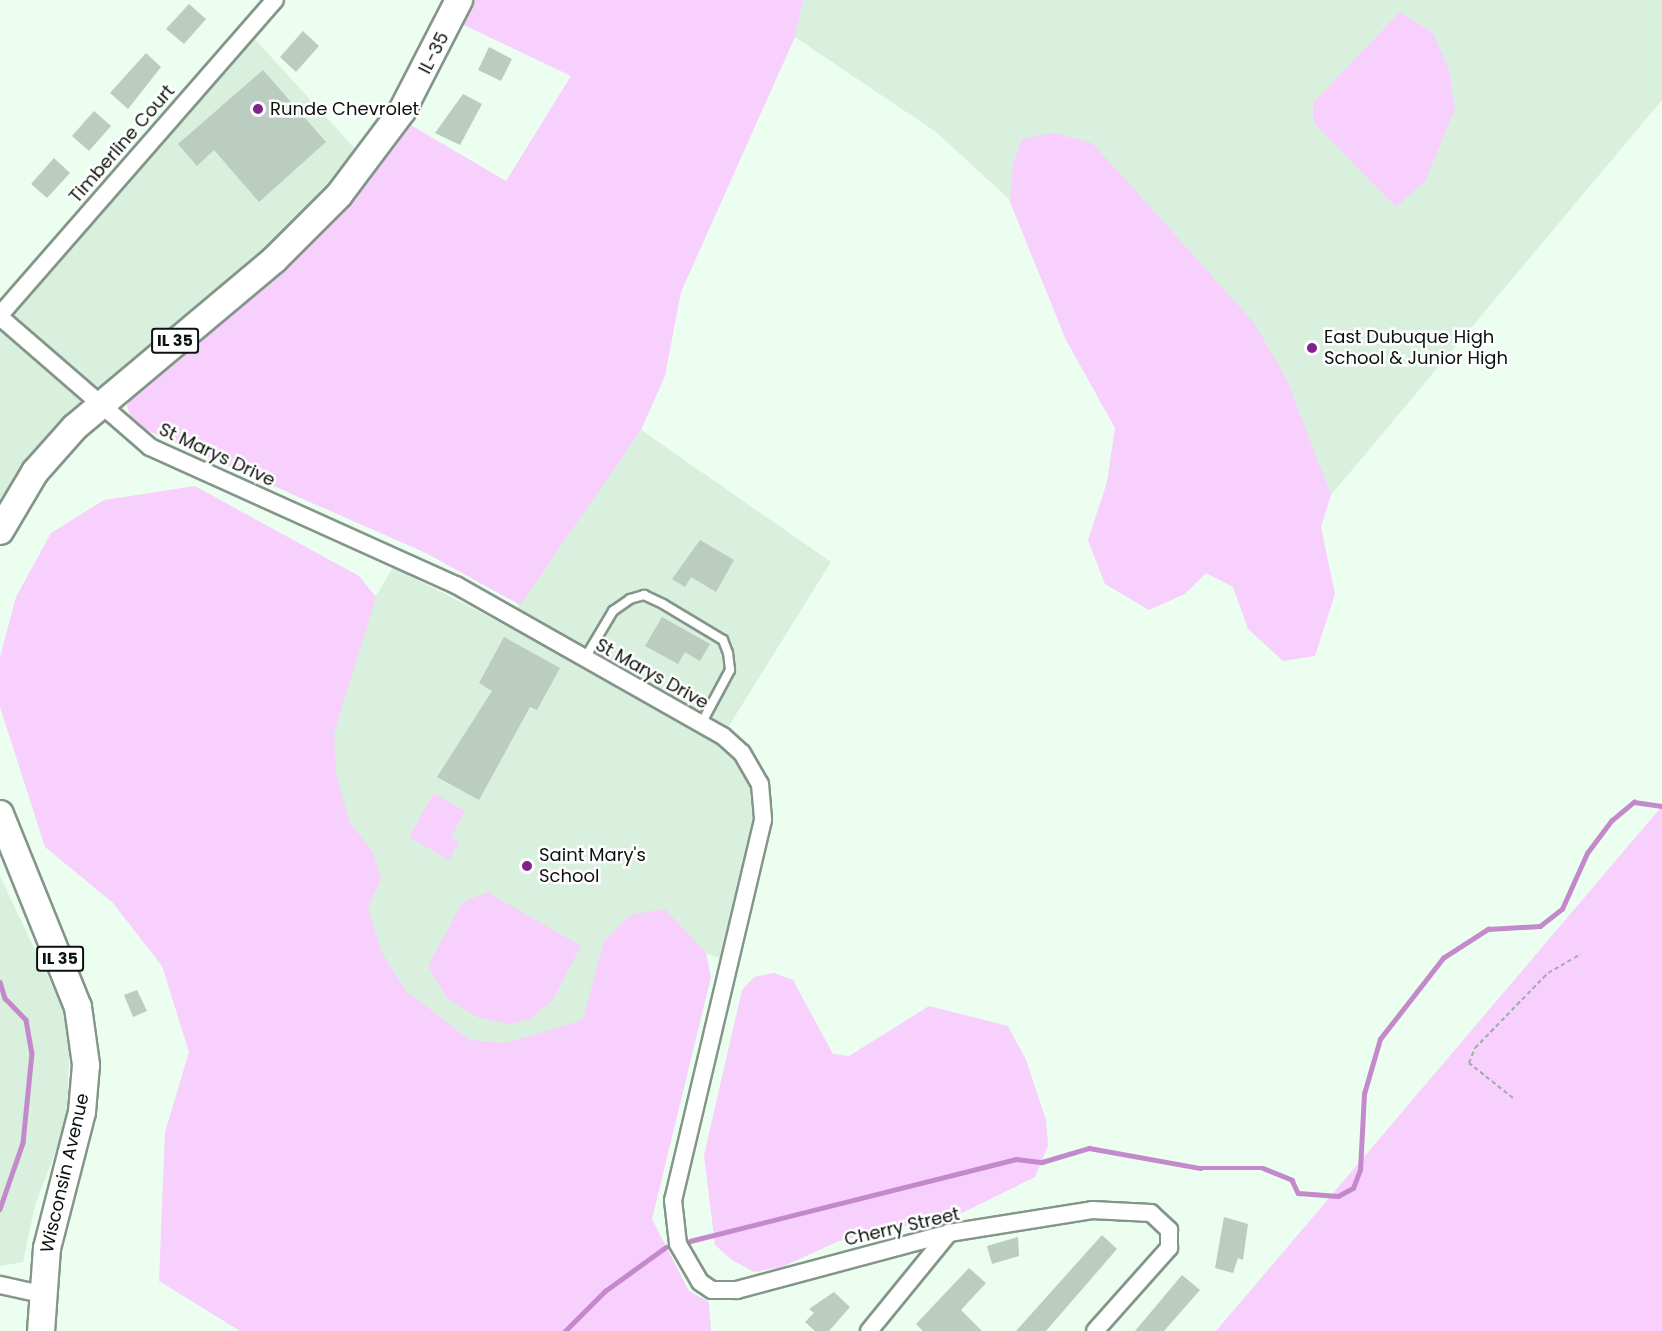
<!DOCTYPE html>
<style>
body{margin:0}
#map{position:relative;width:1662px;height:1331px;overflow:hidden;background:#ebfef0;font-family:Poppins,sans-serif}
div>[style]{position:absolute}
.built>*{inset:0;background:#d8f0dd}
.green>*{inset:0;background:#f8d0fd}
.stream>*{height:4.5px;margin:-2.25px;padding:0 2.25px;transform-origin:2.25px;border-radius:2.25px;background:#c489cb}
.building>*{inset:0;background:#bbcdc0}
.path>*{height:2px;margin-top:-1px;transform-origin:0;background:repeating-linear-gradient(90deg,#9eada2 0 4.5px,transparent 0 7.5px)}
.roads{filter:drop-shadow(2px 0 #849589) drop-shadow(-2px 0 #849589) drop-shadow(0 2px #849589) drop-shadow(0 -2px #849589)}
.lane>*{height:8px;margin:-4px;padding:0 4px;transform-origin:4px;border-radius:4px;background:#fff}
.street>*{height:16px;margin:-8px;padding:0 8px;transform-origin:8px;border-radius:8px;background:#fff}
.primary>*{height:26px;margin:-13px;padding:0 13px;transform-origin:13px;border-radius:13px;background:#fff}
.dots>*{width:16px;height:16px;translate:-50% -50%;box-sizing:border-box;border:3px solid #fff;border-radius:50%}
span{translate:-50% -50%;white-space:nowrap;text-align:center;line-height:1.15;-webkit-text-stroke:5px #fff;paint-order:stroke}
.shield-label span{padding:2px 4px;background:#fff;border:2px solid;border-radius:4px;-webkit-text-stroke-width:0}
.shield-label{font-size:16px;color:#0c120e;font-weight:700}
.street-label{font-size:18px;color:#0c120e}
.poi-label{font-size:18px;color:#0c120e}
.left{translate:0 -50%;text-align:left}
</style>
<div id="map">
<div class="built">
<div style="clip-path:polygon(803px 0,1662px 0,1662px 100px,1331px 495px,936px 132px,795px 37px)"></div>
<div style="clip-path:polygon(241px 24px,358px 152px,287px 228px,61px 421px,0 502px,0 302px)"></div>
<div style="clip-path:polygon(641px 430px,831px 562px,717px 745px,736px 756px,757px 804px,721px 959px,644px 929px,602px 1043px,502px 1065px,327px 931px,286px 752px,393px 567px,505px 625px)"></div>
<div style="clip-path:polygon(0 876px,70px 1024px,67px 1122px,35px 1205px,23px 1262px,0 1266px)"></div>
</div>
<div class="green">
<div style="clip-path:polygon(472px 0,803px 0,795px 37px,681px 292px,665px 376px,641px 430px,520px 605px,426px 553px,146px 430px,130px 417px,127px 405px,139px 389px,327px 228px,409px 124px,506px 181px,571px 76px,462px 24px)"></div>
<div style="clip-path:polygon(1400px 12px,1433px 33px,1449px 70px,1455px 109px,1425px 181px,1396px 207px,1313px 122px,1313px 103px)"></div>
<div style="clip-path:polygon(1054px 133px,1092px 143px,1125px 179px,1254px 323px,1287px 380px,1331px 495px,1321px 527px,1335px 594px,1315px 656px,1283px 661px,1248px 629px,1233px 587px,1206px 573px,1185px 594px,1149px 610px,1105px 584px,1088px 540px,1107px 482px,1115px 428px,1066px 340px,1010px 202px,1013px 164px,1022px 139px)"></div>
<div style="clip-path:polygon(195px 486px,359px 576px,376px 597px,334px 733px,336px 774px,350px 823px,373px 852px,381px 879px,368px 907px,381px 951px,406px 991px,470px 1040px,506px 1043px,583px 1020px,604px 941px,630px 915px,665px 909px,706px 953px,711px 977px,652px 1219px,689px 1291px,709px 1302px,711px 1331px,240px 1331px,159px 1281px,165px 1132px,189px 1052px,162px 966px,113px 903px,45px 847px,0 707px,0 657px,16px 597px,51px 533px,104px 500px)"></div>
<div style="clip-path:polygon(434px 793px,465px 811px,451px 837px,459px 842px,449px 860px,409px 837px)"></div>
<div style="clip-path:polygon(1662px 806px,1662px 1331px,1216px 1331px,1290px 1244px)"></div>
<div style="clip-path:polygon(487px 892px,581px 946px,553px 999px,531px 1019px,510px 1024px,479px 1018px,447px 998px,428px 966px,462px 903px)"></div>
<div style="clip-path:polygon(774px 973px,793px 980px,833px 1054px,849px 1056px,929px 1006px,1008px 1026px,1026px 1060px,1046px 1120px,1048px 1146px,1035px 1177px,962px 1213px,839px 1241px,782px 1267px,754px 1272px,732px 1260px,715px 1245px,704px 1155px,742px 990px,754px 977px)"></div>
</div>
<div class="stream">
<div style="left:0;top:982px;width:17px;rotate:73deg"></div>
<div style="left:5px;top:998px;width:30px;rotate:46deg"></div>
<div style="left:26px;top:1020px;width:34px;rotate:80deg"></div>
<div style="left:32px;top:1053px;width:90px;rotate:95.7deg"></div>
<div style="left:23px;top:1143px;width:70px;rotate:109.2deg"></div>
<div style="left:690px;top:1241px;width:336px;rotate:-14.1deg"></div>
<div style="left:1016px;top:1159px;width:26px;rotate:7deg"></div>
<div style="left:1042px;top:1162px;width:49px;rotate:-16.6deg"></div>
<div style="left:1089px;top:1148px;width:113px;rotate:10.2deg"></div>
<div style="left:1200px;top:1168px;width:63px"></div>
<div style="left:1263px;top:1168px;width:31px;rotate:22deg"></div>
<div style="left:1292px;top:1180px;width:14px;rotate:65deg"></div>
<div style="left:1298px;top:1193px;width:40px;rotate:4.3deg"></div>
<div style="left:1338px;top:1196px;width:17px;rotate:-28deg"></div>
<div style="left:1353px;top:1188px;width:19px;rotate:-69deg"></div>
<div style="left:1360px;top:1170px;width:76px;rotate:-87deg"></div>
<div style="left:1364px;top:1094px;width:57px;rotate:-73.8deg"></div>
<div style="left:1380px;top:1039px;width:103px;rotate:-52.1deg"></div>
<div style="left:1443px;top:958px;width:54px;rotate:-32.8deg"></div>
<div style="left:1488px;top:929px;width:52px;rotate:-3.3deg"></div>
<div style="left:1540px;top:926px;width:28px;rotate:-38deg"></div>
<div style="left:1562px;top:909px;width:61px;rotate:-65.9deg"></div>
<div style="left:1587px;top:853px;width:40px;rotate:-53deg"></div>
<div style="left:1611px;top:821px;width:30px;rotate:-40deg"></div>
<div style="left:1634px;top:802px;width:28px;rotate:8deg"></div>
<div style="left:565px;top:1331px;width:57px;rotate:-45deg"></div>
<div style="left:605px;top:1291px;width:75px;rotate:-35.8deg"></div>
</div>
<div class="building">
<div style="clip-path:polygon(189px 4px,206px 19px,184px 44px,166px 29px)"></div>
<div style="clip-path:polygon(303px 31px,319px 46px,296px 72px,280px 57px)"></div>
<div style="clip-path:polygon(489px 47px,512px 59px,501px 81px,478px 70px)"></div>
<div style="clip-path:polygon(146px 53px,161px 67px,128px 109px,110px 93px)"></div>
<div style="clip-path:polygon(263px 70px,326px 142px,259px 202px,214px 150px,197px 166px,178px 144px)"></div>
<div style="clip-path:polygon(463px 94px,482px 104px,460px 145px,435px 133px)"></div>
<div style="clip-path:polygon(94px 111px,111px 126px,89px 151px,72px 136px)"></div>
<div style="clip-path:polygon(54px 158px,70px 173px,47px 198px,31px 184px)"></div>
<div style="clip-path:polygon(700px 540px,734px 560px,716px 592px,691px 577px,685px 587px,672px 579px)"></div>
<div style="clip-path:polygon(662px 617px,710px 644px,700px 661px,685px 652px,678px 664px,645px 646px)"></div>
<div style="clip-path:polygon(504px 637px,560px 668px,537px 710px,530px 707px,479px 800px,437px 777px,492px 691px,479px 683px)"></div>
<div style="clip-path:polygon(137px 990px,147px 1011px,133px 1017px,124px 995px)"></div>
<div style="clip-path:polygon(1224px 1217px,1248px 1224px,1243px 1260px,1238px 1258px,1233px 1273px,1215px 1268px)"></div>
<div style="clip-path:polygon(1102px 1235px,1117px 1249px,1046px 1331px,1016px 1331px)"></div>
<div style="clip-path:polygon(1018px 1237px,1019px 1256px,992px 1264px,987px 1246px)"></div>
<div style="clip-path:polygon(969px 1268px,986px 1283px,961px 1310px,982px 1331px,923px 1331px,916px 1324px)"></div>
<div style="clip-path:polygon(1182px 1275px,1200px 1290px,1164px 1331px,1135px 1331px)"></div>
<div style="clip-path:polygon(834px 1292px,850px 1307px,829px 1331px,815px 1331px,805px 1322px,814px 1313px,809px 1309px)"></div>
</div>
<div class="path">
<div style="left:1513px;top:1098px;width:56px;rotate:-141.5deg"></div>
<div style="left:1469px;top:1063px;width:16px;rotate:-68deg"></div>
<div style="left:1475px;top:1048px;width:105px;rotate:-45.8deg"></div>
<div style="left:1548px;top:973px;width:38px;rotate:-30deg"></div>
</div>
<div class="roads">
<div class="lane">
<div style="left:585px;top:658px;width:55px;rotate:-59.2deg"></div>
<div style="left:613px;top:611px;width:21px;rotate:-35deg"></div>
<div style="left:630px;top:599px;width:15px;rotate:-16deg"></div>
<div style="left:644px;top:595px;width:21px;rotate:25deg"></div>
<div style="left:663px;top:604px;width:70px;rotate:31deg"></div>
<div style="left:723px;top:640px;width:14px;rotate:69deg"></div>
<div style="left:728px;top:653px;width:17px;rotate:83deg"></div>
<div style="left:730px;top:670px;width:61px;rotate:118.2deg"></div>
</div>
<div class="street">
<div style="left:0;top:315px;width:418px;rotate:-48.9deg"></div>
<div style="left:0;top:317px;width:198px;rotate:40.9deg"></div>
<div style="left:150px;top:447px;width:336px;rotate:24.3deg"></div>
<div style="left:456px;top:585px;width:307px;rotate:29.5deg"></div>
<div style="left:723px;top:736px;width:25px;rotate:42deg"></div>
<div style="left:742px;top:753px;width:36px;rotate:60deg"></div>
<div style="left:760px;top:784px;width:36px;rotate:85deg"></div>
<div style="left:763px;top:820px;width:391px;rotate:103.3deg"></div>
<div style="left:673px;top:1200px;width:44px;rotate:83.5deg"></div>
<div style="left:678px;top:1244px;width:44px;rotate:59.9deg"></div>
<div style="left:700px;top:1282px;width:14px;rotate:34deg"></div>
<div style="left:712px;top:1290px;width:25px"></div>
<div style="left:737px;top:1290px;width:220px;rotate:-15deg"></div>
<div style="left:949px;top:1233px;width:145px;rotate:-9.1deg"></div>
<div style="left:1092px;top:1210px;width:59px;rotate:2.9deg"></div>
<div style="left:1151px;top:1213px;width:25px;rotate:43deg"></div>
<div style="left:1169px;top:1230px;width:18px;rotate:90deg"></div>
<div style="left:1169px;top:1248px;width:111px;rotate:131.7deg"></div>
<div style="left:0;top:1285px;width:42px;rotate:12.4deg"></div>
<div style="left:869px;top:1331px;width:127px;rotate:-50.8deg"></div>
</div>
<div class="primary">
<div style="left:0;top:531px;width:69px;rotate:-59.3deg"></div>
<div style="left:35px;top:472px;width:60px;rotate:-48.4deg"></div>
<div style="left:75px;top:427px;width:260px;rotate:-40deg"></div>
<div style="left:274px;top:260px;width:92px;rotate:-45deg"></div>
<div style="left:339px;top:195px;width:105px;rotate:-53.1deg"></div>
<div style="left:402px;top:111px;width:125px;rotate:-62.8deg"></div>
<div style="left:0;top:814px;width:208px;rotate:68deg"></div>
<div style="left:78px;top:1007px;width:59px;rotate:82.1deg"></div>
<div style="left:86px;top:1065px;width:47px;rotate:94.9deg"></div>
<div style="left:82px;top:1112px;width:140px;rotate:104.4deg"></div>
<div style="left:47px;top:1248px;width:83px;rotate:94.1deg"></div>
</div>
</div>
<div class="dots">
<div style="left:258px;top:109px;background:#82228d"></div>
<div style="left:1312px;top:348px;background:#82228d"></div>
<div style="left:527px;top:866px;background:#82228d"></div>
</div>
<div class="shield-label">
<span style="left:175px;top:341px">IL 35</span>
<span style="left:60px;top:959px">IL 35</span>
</div>
<div class="street-label">
<span style="left:434px;top:53px;rotate:-63deg">IL-35</span>
<span style="left:122px;top:144px;rotate:-49deg">Timberline Court</span>
<span style="left:217px;top:455px;rotate:25deg">St Marys Drive</span>
<span style="left:652px;top:674px;rotate:29deg">St Marys Drive</span>
<span style="left:65px;top:1173px;rotate:-77deg">Wisconsin Avenue</span>
<span style="left:902px;top:1227px;rotate:-13deg">Cherry Street</span>
</div>
<div class="poi-label">
<span class="left" style="left:270px;top:109px">Runde Chevrolet</span>
<span class="left" style="left:1324px;top:348px">East Dubuque High<br>School &amp; Junior High</span>
<span class="left" style="left:539px;top:866px">Saint Mary's<br>School</span>
</div>
</div>
